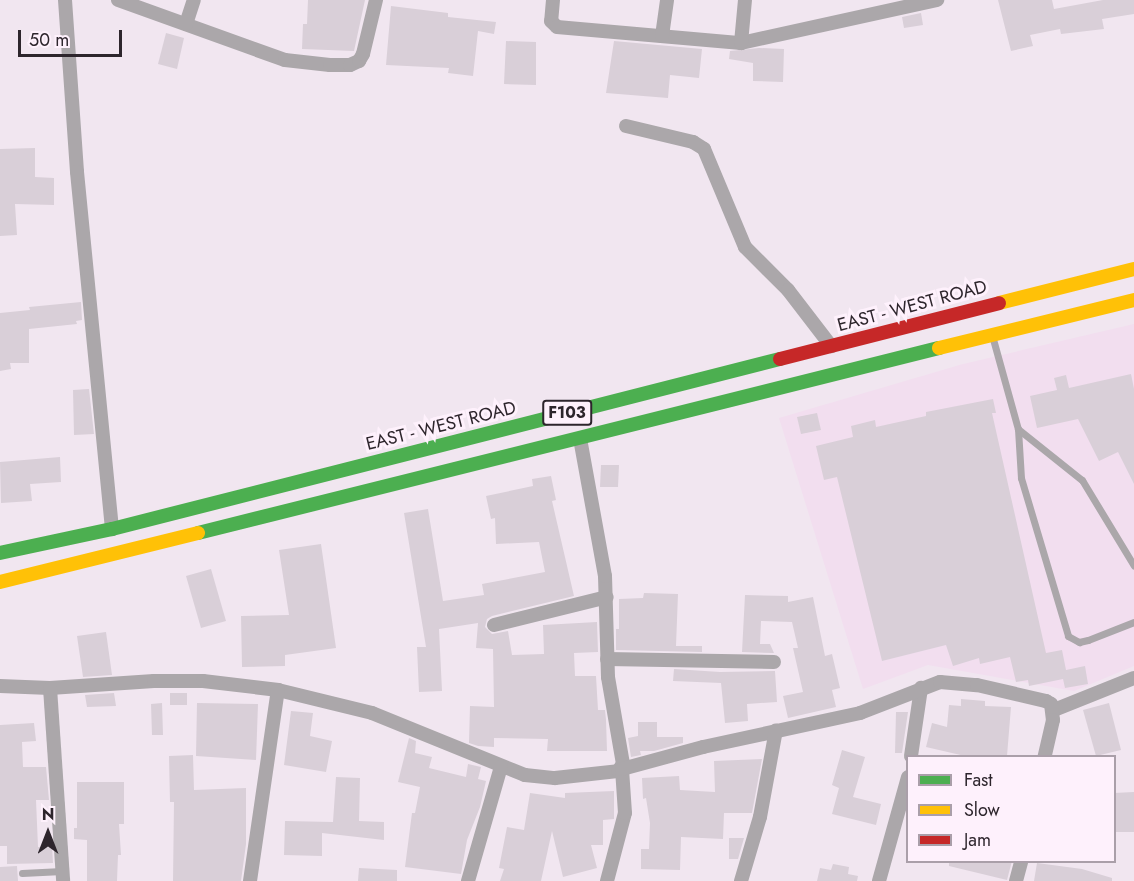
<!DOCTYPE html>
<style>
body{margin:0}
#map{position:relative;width:1134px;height:881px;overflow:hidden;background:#f1e6f0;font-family:Jost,sans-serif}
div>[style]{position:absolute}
.built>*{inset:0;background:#f2deef}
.building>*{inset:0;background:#d9cfd8}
.lane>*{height:7px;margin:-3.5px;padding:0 3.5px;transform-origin:3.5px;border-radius:3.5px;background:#aba7aa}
.street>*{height:14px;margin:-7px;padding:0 7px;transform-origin:7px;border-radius:7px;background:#aba7aa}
.fast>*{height:14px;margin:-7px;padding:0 7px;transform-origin:7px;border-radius:7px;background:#4caf50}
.slow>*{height:14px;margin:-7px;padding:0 7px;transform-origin:7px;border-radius:7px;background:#ffc107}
.jam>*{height:14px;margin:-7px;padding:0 7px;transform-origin:7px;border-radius:7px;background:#c62828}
span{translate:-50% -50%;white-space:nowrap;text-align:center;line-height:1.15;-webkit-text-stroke:6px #fef1fc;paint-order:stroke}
.shield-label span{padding:2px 4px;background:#fef1fc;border:2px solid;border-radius:4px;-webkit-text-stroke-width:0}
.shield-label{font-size:16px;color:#2d252c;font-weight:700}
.street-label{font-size:18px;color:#2d252c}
.legend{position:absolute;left:906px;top:755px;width:210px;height:108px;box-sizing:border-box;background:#fef1fc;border:2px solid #aa9fa9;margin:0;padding:8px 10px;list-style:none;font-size:18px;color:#2d252c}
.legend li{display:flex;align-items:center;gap:12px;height:30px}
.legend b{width:30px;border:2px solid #aa9fa9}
.north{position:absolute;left:18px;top:803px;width:60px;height:60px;-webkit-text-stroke:4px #fef1fc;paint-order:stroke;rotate:0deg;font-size:16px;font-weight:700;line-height:24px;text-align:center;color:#2d252c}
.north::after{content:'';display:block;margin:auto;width:21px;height:27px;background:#2d252c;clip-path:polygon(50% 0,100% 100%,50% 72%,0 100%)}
.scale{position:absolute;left:18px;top:30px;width:104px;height:27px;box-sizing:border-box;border:3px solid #2d252c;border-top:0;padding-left:8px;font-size:18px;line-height:21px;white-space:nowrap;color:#2d252c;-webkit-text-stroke:4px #fef1fc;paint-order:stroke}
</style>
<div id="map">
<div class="built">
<div style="clip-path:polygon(1134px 324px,1134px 666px,1074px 691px,928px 665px,863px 689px,779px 418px,963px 364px)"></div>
</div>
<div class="building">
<div style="clip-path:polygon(308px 0,365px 0,354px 51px,302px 49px,303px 24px,307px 24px)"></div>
<div style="clip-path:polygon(998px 0,1052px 0,1054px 9px,1103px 0,1134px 0,1134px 14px,1102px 19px,1104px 29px,1061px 34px,1060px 29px,1030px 35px,1033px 46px,1011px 51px)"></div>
<div style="clip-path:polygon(391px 6px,448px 13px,448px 17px,496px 22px,494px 34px,478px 31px,473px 76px,448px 73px,449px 68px,386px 65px)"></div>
<div style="clip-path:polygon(921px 13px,923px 25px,904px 28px,902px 17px)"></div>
<div style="clip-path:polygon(166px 33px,184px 38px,177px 69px,158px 64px)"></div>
<div style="clip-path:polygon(506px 41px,536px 42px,536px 85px,504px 84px)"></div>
<div style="clip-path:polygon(614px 41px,702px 49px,699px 78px,670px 75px,668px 98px,606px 93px)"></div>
<div style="clip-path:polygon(759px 48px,784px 49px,783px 82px,753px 81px,753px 63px,729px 59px,730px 51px)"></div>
<div style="clip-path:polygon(35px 148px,35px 177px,54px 178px,54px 205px,15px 204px,17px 235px,0 236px,0 149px)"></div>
<div style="clip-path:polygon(81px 302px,82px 320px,76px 321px,77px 324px,29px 329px,29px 363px,10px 363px,11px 369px,0 371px,0 313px,30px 310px,29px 307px)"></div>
<div style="clip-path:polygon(1131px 374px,1134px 389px,1134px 484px,1118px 452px,1099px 461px,1078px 419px,1037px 428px,1030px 396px,1057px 390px,1054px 378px,1066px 375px,1069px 388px)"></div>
<div style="clip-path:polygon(89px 389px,94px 434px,74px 435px,73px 390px)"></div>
<div style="clip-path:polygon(993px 399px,996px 413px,992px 413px,1046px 653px,1062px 650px,1066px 670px,1085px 666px,1088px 684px,1065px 688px,1063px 679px,1029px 686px,1028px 680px,1016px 682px,1010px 657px,980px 664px,979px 658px,953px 666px,946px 645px,882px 661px,837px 477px,824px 480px,816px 446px,853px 437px,851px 426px,875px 420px,876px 427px,926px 416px,926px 412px)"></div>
<div style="clip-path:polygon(817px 413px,821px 430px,801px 434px,797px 417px)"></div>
<div style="clip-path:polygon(60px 457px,61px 482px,30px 484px,32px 501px,1px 503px,0 462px)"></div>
<div style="clip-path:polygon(601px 465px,619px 465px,618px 487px,600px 487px)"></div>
<div style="clip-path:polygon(551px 476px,556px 500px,552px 501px,574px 596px,492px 616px,487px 619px,485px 627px,492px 634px,508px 631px,512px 655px,544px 654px,543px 625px,597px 622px,598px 652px,574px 653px,575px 676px,596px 676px,598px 710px,605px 710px,606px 720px,607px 751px,547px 751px,548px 739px,494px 738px,494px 747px,478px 746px,469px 743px,470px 706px,494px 707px,493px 649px,476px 648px,478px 623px,439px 629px,442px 691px,419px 692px,417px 647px,426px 647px,404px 513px,428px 509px,443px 601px,484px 595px,482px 584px,545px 572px,539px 542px,496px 544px,495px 518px,491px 519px,486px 496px,533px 486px,532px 479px)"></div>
<div style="clip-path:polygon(321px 544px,336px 648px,285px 655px,285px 666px,242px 667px,241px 616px,289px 615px,279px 550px)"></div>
<div style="clip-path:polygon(211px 569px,226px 621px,201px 628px,186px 576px)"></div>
<div style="clip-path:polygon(644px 593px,678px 594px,676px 646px,702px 646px,702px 652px,616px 650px,616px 629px,619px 629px,619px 599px,643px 598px)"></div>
<div style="clip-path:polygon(745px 595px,788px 596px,788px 602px,813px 597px,825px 656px,832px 654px,840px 688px,832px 690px,836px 707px,788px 718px,783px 696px,803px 692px,793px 648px,798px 648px,792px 622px,761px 621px,760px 644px,770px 644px,774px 653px,742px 652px)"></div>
<div style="clip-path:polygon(106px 632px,112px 675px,83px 677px,77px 636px)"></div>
<div style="clip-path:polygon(674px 669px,720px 672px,775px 671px,777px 702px,747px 704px,748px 721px,725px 723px,721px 683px,673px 681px)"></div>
<div style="clip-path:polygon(114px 693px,116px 706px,87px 707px,85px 695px)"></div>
<div style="clip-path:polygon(170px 693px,187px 693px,187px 705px,170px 705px)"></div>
<div style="clip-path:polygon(961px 699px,985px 701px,985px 706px,1011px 707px,1007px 756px,965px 756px,926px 747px,932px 723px,947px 727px,949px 705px,961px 706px)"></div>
<div style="clip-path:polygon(162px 703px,163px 735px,152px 735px,151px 704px)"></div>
<div style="clip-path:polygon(197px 703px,258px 704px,256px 760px,196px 756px)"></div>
<div style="clip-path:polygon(1109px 703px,1121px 750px,1096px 756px,1083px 710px)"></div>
<div style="clip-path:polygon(291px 711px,313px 713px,310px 736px,332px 741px,326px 772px,284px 765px)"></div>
<div style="clip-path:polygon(896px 712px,908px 712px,902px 753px,895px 753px)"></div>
<div style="clip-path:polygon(638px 722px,657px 722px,657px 737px,683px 737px,683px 743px,654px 751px,640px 751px,641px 755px,631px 757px,628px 738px,638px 736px)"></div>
<div style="clip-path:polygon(34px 723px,36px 741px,22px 742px,23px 767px,46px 767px,49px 800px,36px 800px,38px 847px,52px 847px,53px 863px,7px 864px,7px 846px,0 846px,0 725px)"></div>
<div style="clip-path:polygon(409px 738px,416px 741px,415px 753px,432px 757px,429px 768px,466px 777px,468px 764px,481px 767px,478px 779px,486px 781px,480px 807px,467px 840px,461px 874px,405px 867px,412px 813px,415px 813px,420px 787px,398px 782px)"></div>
<div style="clip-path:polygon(842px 750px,865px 757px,853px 797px,881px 804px,876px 825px,832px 814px,839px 788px,832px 785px)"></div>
<div style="clip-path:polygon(193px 755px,194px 790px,246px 788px,246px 844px,241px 881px,173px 881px,174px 802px,170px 802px,169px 756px)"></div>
<div style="clip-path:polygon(762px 759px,752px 813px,724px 813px,723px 839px,681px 837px,680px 870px,641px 869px,641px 849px,649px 849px,650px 823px,646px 798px,643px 799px,642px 778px,679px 776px,680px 790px,715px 792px,714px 761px)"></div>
<div style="clip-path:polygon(336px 777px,360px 778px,359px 821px,384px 822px,384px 840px,322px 833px,322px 856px,284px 855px,285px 821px,333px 822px)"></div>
<div style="clip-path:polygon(77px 782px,124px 782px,124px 824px,119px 824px,121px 855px,118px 855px,117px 881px,87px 881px,87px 840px,74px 839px,74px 828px,77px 828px)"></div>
<div style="clip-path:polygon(614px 791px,614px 819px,603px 820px,603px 845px,591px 845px,597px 868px,563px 877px,552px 831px,541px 881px,500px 881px,504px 869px,499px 868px,507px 827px,524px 830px,530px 793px,565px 798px,565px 793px)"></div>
<div style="clip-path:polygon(1134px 792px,1134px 832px,1114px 832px,1114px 793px)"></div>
<div style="clip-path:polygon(729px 838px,744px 838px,738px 859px,729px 859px)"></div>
<div style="clip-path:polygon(949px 861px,1012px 861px,1007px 880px,949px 866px)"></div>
<div style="clip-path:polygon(1037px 863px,1082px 869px,1112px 878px,1112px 881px,1034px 881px)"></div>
<div style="clip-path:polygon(833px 864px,849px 867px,848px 874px,858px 876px,857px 881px,817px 881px,820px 868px,831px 870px)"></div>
<div style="clip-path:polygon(17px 866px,18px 881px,0 881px,0 867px)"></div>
<div style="clip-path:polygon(359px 868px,397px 870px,397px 881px,358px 881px)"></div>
</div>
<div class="lane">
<div style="left:993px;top:339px;width:93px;rotate:74.5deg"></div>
<div style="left:1018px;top:429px;width:49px;rotate:86.5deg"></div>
<div style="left:1021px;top:478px;width:165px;rotate:73.4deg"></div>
<div style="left:1068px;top:636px;width:13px;rotate:29deg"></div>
<div style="left:1079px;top:642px;width:9px;rotate:-13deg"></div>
<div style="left:1088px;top:640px;width:49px;rotate:-21.4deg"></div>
<div style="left:1018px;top:429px;width:82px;rotate:38.6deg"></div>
<div style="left:1082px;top:480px;width:100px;rotate:58.8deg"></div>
<div style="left:22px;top:873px;width:40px;rotate:-2.9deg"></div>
</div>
<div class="street">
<div style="left:65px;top:0;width:172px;rotate:86deg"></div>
<div style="left:77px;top:172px;width:359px;rotate:84.4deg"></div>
<div style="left:118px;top:0;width:177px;rotate:19.8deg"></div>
<div style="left:285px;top:60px;width:45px;rotate:6.3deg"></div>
<div style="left:330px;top:65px;width:20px"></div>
<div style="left:350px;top:65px;width:10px;rotate:-24deg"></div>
<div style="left:359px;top:61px;width:8px;rotate:-60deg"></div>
<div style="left:363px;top:54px;width:56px;rotate:-76.5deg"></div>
<div style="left:553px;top:0;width:21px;rotate:95deg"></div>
<div style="left:551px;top:21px;width:8px;rotate:45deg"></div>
<div style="left:557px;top:27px;width:185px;rotate:5deg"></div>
<div style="left:741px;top:43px;width:201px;rotate:-12.4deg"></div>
<div style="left:186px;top:24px;width:25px;rotate:-72deg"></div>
<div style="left:662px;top:36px;width:36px;rotate:-82deg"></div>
<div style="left:741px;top:43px;width:43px;rotate:-84.7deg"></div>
<div style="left:626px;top:126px;width:69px;rotate:13.4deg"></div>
<div style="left:693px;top:142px;width:13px;rotate:32deg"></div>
<div style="left:704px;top:149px;width:106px;rotate:67.3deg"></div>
<div style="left:745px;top:247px;width:61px;rotate:45deg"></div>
<div style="left:788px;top:290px;width:71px;rotate:52.5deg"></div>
<div style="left:494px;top:625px;width:116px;rotate:-13.9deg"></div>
<div style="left:607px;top:659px;width:167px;rotate:1deg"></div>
<div style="left:0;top:686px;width:50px;rotate:2.3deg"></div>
<div style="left:50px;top:688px;width:104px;rotate:-3.9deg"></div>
<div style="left:154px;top:681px;width:49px"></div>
<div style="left:203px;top:681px;width:76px;rotate:6.8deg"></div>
<div style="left:278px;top:690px;width:97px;rotate:13.7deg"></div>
<div style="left:372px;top:713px;width:165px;rotate:22.1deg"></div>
<div style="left:525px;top:775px;width:30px;rotate:6deg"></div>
<div style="left:555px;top:778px;width:63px;rotate:-6.3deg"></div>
<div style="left:618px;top:771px;width:9px;rotate:-54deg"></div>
<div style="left:623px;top:764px;width:88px;rotate:-99.8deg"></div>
<div style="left:608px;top:677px;width:101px;rotate:-91.7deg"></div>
<div style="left:605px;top:576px;width:139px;rotate:-100.3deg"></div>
<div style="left:50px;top:688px;width:193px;rotate:86.1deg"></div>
<div style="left:1054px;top:710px;width:86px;rotate:-21.8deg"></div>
<div style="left:911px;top:756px;width:69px;rotate:-81.6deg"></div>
<div style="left:250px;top:881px;width:193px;rotate:-81.7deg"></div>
<div style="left:468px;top:881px;width:119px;rotate:-73.9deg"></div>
<div style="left:607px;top:881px;width:70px;rotate:-75.2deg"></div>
<div style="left:625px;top:813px;width:44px;rotate:-93.9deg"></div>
<div style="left:622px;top:769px;width:84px;rotate:-15.2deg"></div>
<div style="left:703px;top:747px;width:161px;rotate:-12.2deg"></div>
<div style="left:860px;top:713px;width:86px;rotate:-21.2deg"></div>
<div style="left:940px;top:682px;width:37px;rotate:5deg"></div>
<div style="left:977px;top:685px;width:71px;rotate:13.1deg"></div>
<div style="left:1046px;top:701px;width:6px;rotate:31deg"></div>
<div style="left:1051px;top:704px;width:16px;rotate:83deg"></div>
<div style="left:1053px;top:720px;width:37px;rotate:103deg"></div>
<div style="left:741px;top:881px;width:67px;rotate:-73.5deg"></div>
<div style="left:760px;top:817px;width:88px;rotate:-79.6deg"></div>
<div style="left:879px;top:881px;width:108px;rotate:-74.4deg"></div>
<div style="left:1016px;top:881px;width:20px;rotate:-75deg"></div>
</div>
<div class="fast">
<div style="left:198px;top:533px;width:764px;rotate:-14.02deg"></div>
<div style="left:0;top:553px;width:115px;rotate:-12.1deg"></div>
<div style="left:112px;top:529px;width:689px;rotate:-14.28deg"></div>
</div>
<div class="slow">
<div style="left:999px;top:303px;width:139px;rotate:-14.1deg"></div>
<div style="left:939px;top:348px;width:201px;rotate:-13.8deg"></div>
<div style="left:0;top:582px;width:204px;rotate:-13.9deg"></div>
</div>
<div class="jam">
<div style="left:780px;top:359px;width:226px;rotate:-14.3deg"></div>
</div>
<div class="shield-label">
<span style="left:567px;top:413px">F103</span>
</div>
<div class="street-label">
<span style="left:912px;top:306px;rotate:-15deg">EAST - WEST ROAD</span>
<span style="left:441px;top:426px;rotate:-14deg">EAST - WEST ROAD</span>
</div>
<ul class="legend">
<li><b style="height:8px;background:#4caf50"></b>Fast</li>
<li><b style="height:8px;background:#ffc107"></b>Slow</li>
<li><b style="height:8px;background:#c62828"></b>Jam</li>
</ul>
<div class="north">N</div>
<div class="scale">50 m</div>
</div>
